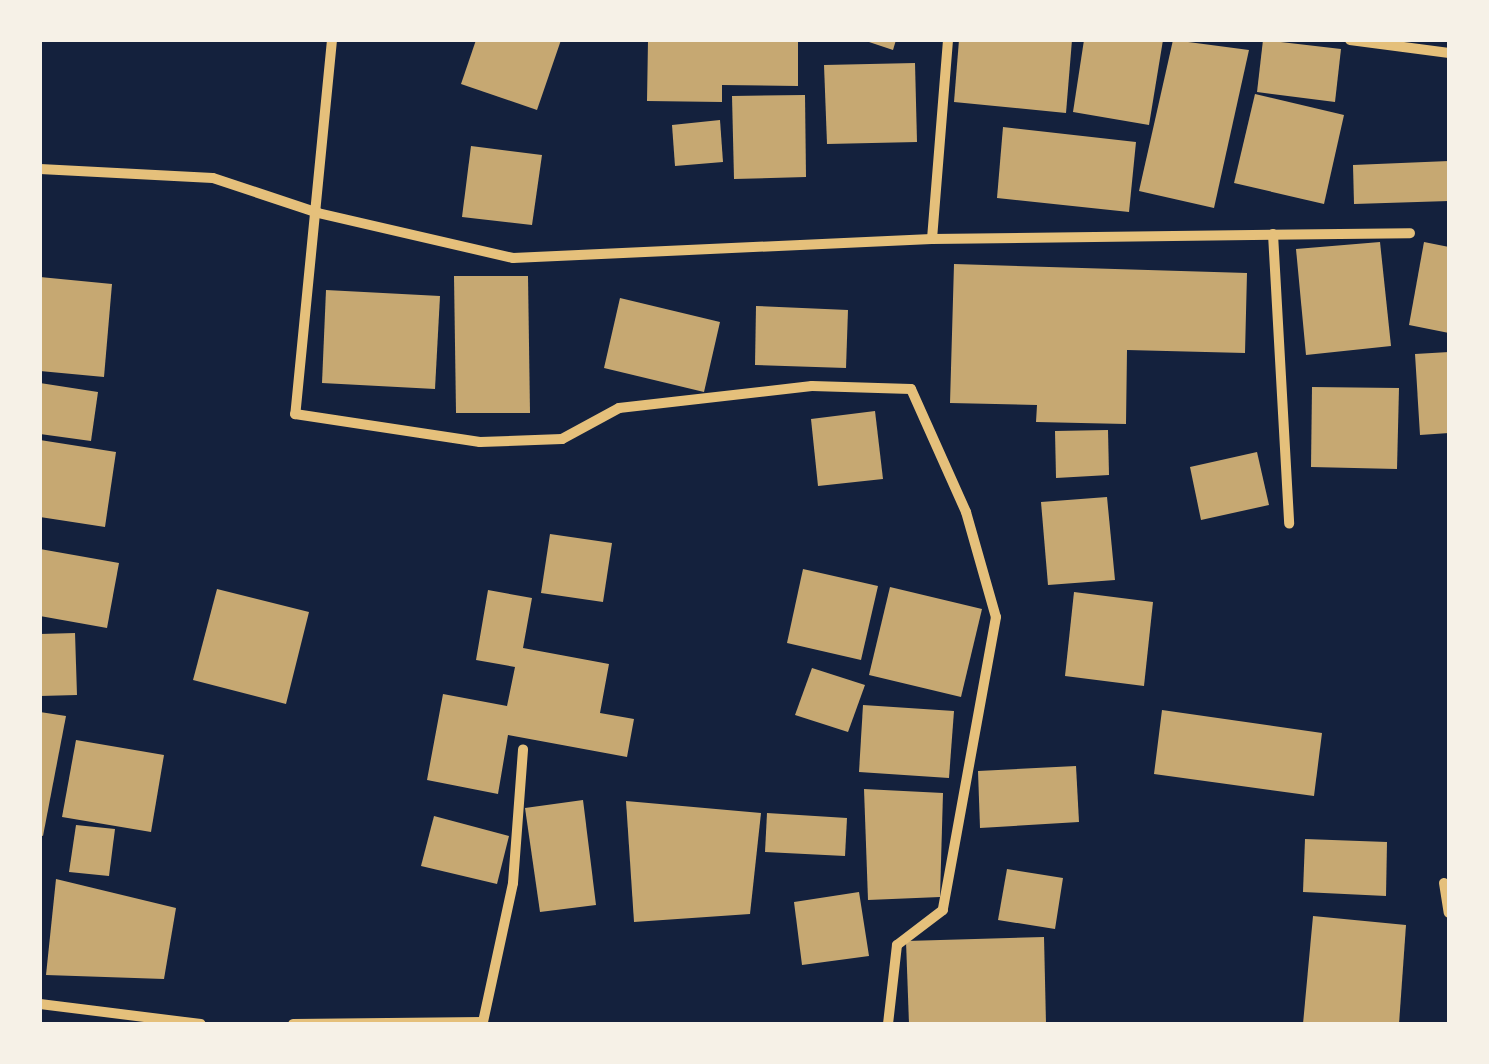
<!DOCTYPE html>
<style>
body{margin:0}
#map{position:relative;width:1489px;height:1064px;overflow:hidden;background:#14213d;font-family:Cabin,sans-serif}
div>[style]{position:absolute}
.building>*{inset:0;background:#c6a872}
.minor>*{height:10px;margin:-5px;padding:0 5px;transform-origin:5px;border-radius:5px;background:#e5c07b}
span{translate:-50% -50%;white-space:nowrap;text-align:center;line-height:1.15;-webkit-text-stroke:9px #f6f1e7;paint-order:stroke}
.frame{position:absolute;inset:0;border:42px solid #f6f1e7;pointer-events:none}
</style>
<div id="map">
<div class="building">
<div style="clip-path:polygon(476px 40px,561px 40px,537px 110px,461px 84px)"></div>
<div style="clip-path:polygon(648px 40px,798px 40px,798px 86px,722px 85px,722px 102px,647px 101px)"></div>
<div style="clip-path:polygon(863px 40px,896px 40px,893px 50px)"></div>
<div style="clip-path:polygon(959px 40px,1072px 40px,1066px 113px,954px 102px)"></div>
<div style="clip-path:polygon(1084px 40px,1163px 40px,1149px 125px,1073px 112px)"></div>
<div style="clip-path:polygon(1173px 40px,1249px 50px,1214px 208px,1139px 191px)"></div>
<div style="clip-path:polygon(1263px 40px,1341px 49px,1335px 102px,1257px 92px)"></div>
<div style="clip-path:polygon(915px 63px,917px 142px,827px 144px,824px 65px)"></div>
<div style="clip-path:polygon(1255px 94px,1344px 115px,1324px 204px,1234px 183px)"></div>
<div style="clip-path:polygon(805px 95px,806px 177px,734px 179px,732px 96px)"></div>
<div style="clip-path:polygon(720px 120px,723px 162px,675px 166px,672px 125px)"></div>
<div style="clip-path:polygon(1003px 127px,1136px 142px,1129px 212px,997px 198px)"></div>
<div style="clip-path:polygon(471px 146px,542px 155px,532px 225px,462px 217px)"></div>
<div style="clip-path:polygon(1449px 161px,1449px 201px,1354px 204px,1353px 165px)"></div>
<div style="clip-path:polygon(1380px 242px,1391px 346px,1306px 355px,1296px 249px)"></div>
<div style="clip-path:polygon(1424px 242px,1449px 247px,1449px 333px,1409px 325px)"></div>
<div style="clip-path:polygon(954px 264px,1247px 273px,1245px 353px,1127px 350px,1126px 424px,1036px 422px,1037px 405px,950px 403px)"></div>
<div style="clip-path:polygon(454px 276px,528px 276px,530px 413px,456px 413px)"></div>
<div style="clip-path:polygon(40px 277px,112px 284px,104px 377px,40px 371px)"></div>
<div style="clip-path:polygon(326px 290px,440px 296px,435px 389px,322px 383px)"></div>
<div style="clip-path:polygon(620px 298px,720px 322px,704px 392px,604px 368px)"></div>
<div style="clip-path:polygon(756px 306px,848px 310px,846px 368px,755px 365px)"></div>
<div style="clip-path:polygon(1449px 352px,1449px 433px,1420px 435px,1415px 354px)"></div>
<div style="clip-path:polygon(40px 383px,98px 392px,91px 441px,40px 434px)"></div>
<div style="clip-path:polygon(1312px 387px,1399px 388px,1397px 469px,1311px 467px)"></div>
<div style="clip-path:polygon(875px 411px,883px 479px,818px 486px,811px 419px)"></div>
<div style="clip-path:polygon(1108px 430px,1109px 475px,1056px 478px,1055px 431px)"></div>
<div style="clip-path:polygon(40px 440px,116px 452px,105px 527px,40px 517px)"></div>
<div style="clip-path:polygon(1257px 452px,1269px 505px,1201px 520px,1190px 467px)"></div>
<div style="clip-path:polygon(1107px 497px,1115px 580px,1048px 585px,1041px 502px)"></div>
<div style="clip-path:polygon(550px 534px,612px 543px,603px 602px,541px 593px)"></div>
<div style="clip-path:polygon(40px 549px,119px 563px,107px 628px,40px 616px)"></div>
<div style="clip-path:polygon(803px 569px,878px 586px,861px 660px,787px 643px)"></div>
<div style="clip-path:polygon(890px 587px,982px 609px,961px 697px,869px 675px)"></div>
<div style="clip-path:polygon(217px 589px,309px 612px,286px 704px,193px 680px)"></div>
<div style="clip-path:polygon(488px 590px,532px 598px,523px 648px,609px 664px,600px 713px,634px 719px,627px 757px,508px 735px,498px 794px,427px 780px,443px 694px,507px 706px,515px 667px,476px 660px)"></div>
<div style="clip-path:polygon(1074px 592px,1153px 602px,1144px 686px,1065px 676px)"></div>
<div style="clip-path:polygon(75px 633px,77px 695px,40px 696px,40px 634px)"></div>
<div style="clip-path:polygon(812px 668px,865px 685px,848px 732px,795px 715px)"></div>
<div style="clip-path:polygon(863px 705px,954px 711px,949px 778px,859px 772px)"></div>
<div style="clip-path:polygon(1162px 710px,1322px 733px,1314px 796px,1154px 774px)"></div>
<div style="clip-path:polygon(40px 712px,66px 716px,43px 836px,40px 835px)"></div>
<div style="clip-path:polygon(76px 740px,164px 755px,151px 832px,62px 817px)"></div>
<div style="clip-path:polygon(1076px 766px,1079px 822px,980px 828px,978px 771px)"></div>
<div style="clip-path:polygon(864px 789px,943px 793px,940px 897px,868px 900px)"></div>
<div style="clip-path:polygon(583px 800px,596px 905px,540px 912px,525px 808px)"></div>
<div style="clip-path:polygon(626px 801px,761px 813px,750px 914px,634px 922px)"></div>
<div style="clip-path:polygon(767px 813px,847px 818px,845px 856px,765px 852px)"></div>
<div style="clip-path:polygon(434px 816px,509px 836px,497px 884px,421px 866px)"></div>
<div style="clip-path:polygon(76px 825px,115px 829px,109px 876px,69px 872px)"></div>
<div style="clip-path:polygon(1305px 839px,1387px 842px,1386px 896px,1303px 892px)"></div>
<div style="clip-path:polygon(1007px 869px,1063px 878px,1055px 929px,998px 920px)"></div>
<div style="clip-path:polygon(56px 879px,176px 908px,164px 979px,46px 975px)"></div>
<div style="clip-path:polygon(859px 892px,869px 956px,802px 965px,794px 902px)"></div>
<div style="clip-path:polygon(1313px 916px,1406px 925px,1399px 1024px,1303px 1024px)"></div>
<div style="clip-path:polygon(1044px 937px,1046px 1024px,909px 1024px,906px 941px)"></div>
</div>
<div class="minor">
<div style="left:332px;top:40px;width:376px;rotate:95.6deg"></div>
<div style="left:295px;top:414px;width:187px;rotate:8.6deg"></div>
<div style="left:480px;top:442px;width:82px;rotate:-2.1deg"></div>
<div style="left:562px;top:439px;width:65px;rotate:-28.5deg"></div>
<div style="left:619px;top:408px;width:194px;rotate:-6.5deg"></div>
<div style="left:812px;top:386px;width:99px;rotate:1.7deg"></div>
<div style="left:911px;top:389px;width:135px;rotate:65.9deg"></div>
<div style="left:966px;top:512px;width:109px;rotate:74.1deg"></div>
<div style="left:996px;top:617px;width:298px;rotate:100.3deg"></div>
<div style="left:943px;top:910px;width:58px;rotate:142.7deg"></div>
<div style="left:897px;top:945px;width:80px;rotate:96.5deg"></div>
<div style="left:1350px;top:40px;width:100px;rotate:7.5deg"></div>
<div style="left:40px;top:169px;width:173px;rotate:3deg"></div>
<div style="left:213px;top:178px;width:111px;rotate:18.4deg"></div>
<div style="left:318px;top:213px;width:200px;rotate:13deg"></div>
<div style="left:513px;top:258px;width:419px;rotate:-2.6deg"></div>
<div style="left:932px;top:239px;width:478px;rotate:-0.7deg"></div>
<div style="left:1273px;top:234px;width:290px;rotate:86.8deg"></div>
<div style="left:932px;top:239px;width:200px;rotate:-85.4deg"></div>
<div style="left:1444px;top:883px;width:30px;rotate:81deg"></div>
<div style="left:40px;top:1004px;width:162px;rotate:7.1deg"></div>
<div style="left:293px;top:1024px;width:190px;rotate:-0.6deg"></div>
<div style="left:483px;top:1022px;width:142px;rotate:-77.8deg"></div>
<div style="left:513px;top:883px;width:134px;rotate:-85.7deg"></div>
</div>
<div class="frame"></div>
</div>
